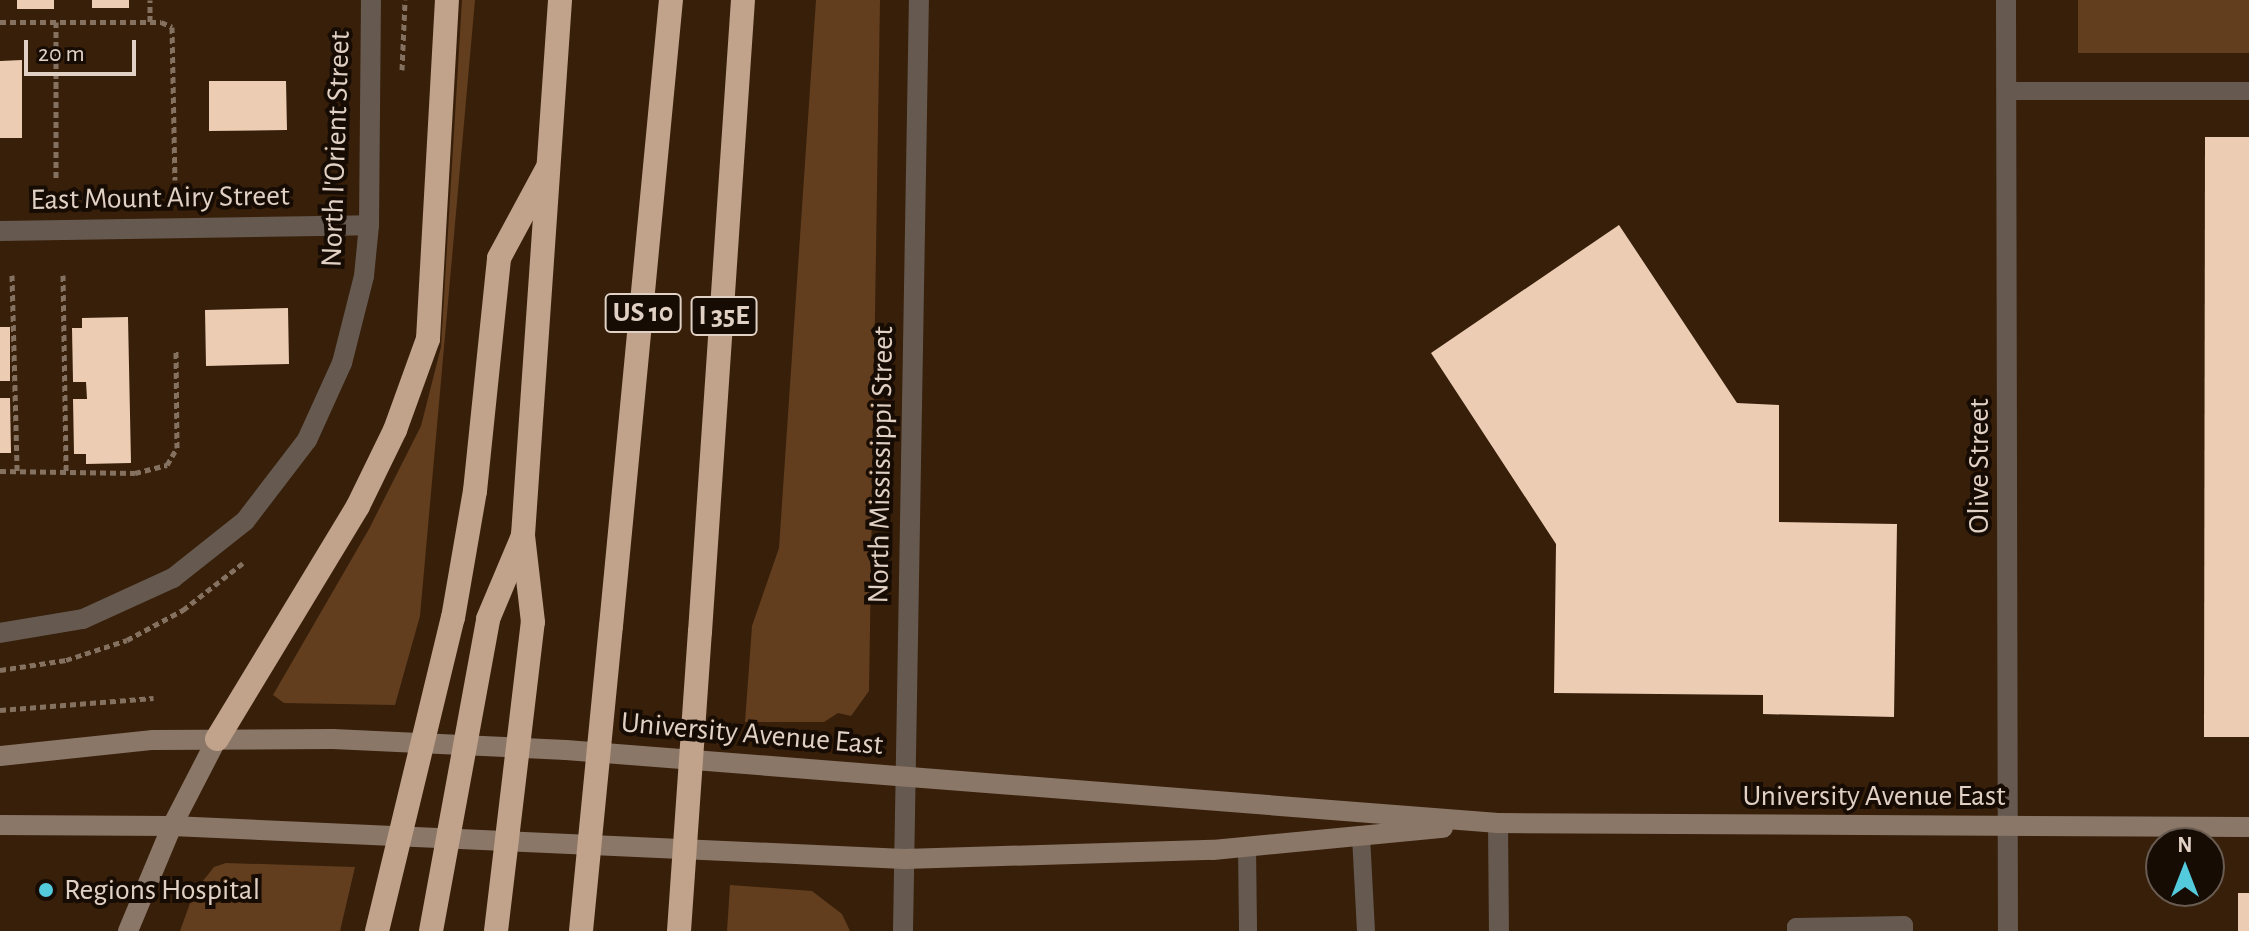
<!DOCTYPE html>
<style>
body{margin:0}
#map{position:relative;width:2249px;height:931px;overflow:hidden;background:#371f0a;font-family:"Alegreya Sans",sans-serif}
div>[style]{position:absolute}
.green>*{inset:0;background:#623e1f}
.building>*{inset:0;background:#ecccb3}
.path>*{height:5px;margin-top:-2.5px;transform-origin:0;background:repeating-linear-gradient(90deg,#857160 0 6px,transparent 0 10px)}
.service>*{height:18px;margin:-9px;padding:0 9px;transform-origin:9px;border-radius:9px;background:#665a50}
.minor>*{height:20px;margin:-10px;padding:0 10px;transform-origin:10px;border-radius:10px;background:#665a50}
.tertiary>*{height:20px;margin:-10px;padding:0 10px;transform-origin:10px;border-radius:10px;background:#665a50}
.secondary>*{height:20px;margin:-10px;padding:0 10px;transform-origin:10px;border-radius:10px;background:#8b7768}
.motorway>*{height:24px;margin:-12px;padding:0 12px;transform-origin:12px;border-radius:12px;background:#c1a28a}
.motorway-bridge>*{height:24px;margin:-12px;padding:0 12px;transform-origin:12px;border-radius:12px;background:#c1a28a}
.dots>*{width:22px;height:22px;translate:-50% -50%;box-sizing:border-box;border:4px solid #170c04;border-radius:50%}
span{translate:-50% -50%;white-space:nowrap;text-align:center;line-height:1.15;-webkit-text-stroke:8px #170c04;paint-order:stroke}
.shield-label span{padding:2px 6px;background:#170c04;border:2px solid;border-radius:6px;-webkit-text-stroke-width:0}
.shield-label{font-size:28px;color:#e1d1c5;font-weight:700}
.street-label{font-size:30px;color:#e1d1c5}
.poi-label{font-size:30px;color:#e1d1c5}
.left{translate:0 -50%;text-align:left}
.north{position:absolute;left:2145px;top:827px;width:80px;height:80px;box-sizing:border-box;background:#170c04;border:2px solid #685b51;border-radius:50%;rotate:0deg;font-size:22px;font-weight:700;line-height:32px;text-align:center;color:#e1d1c5}
.north::after{content:'';display:block;margin:auto;width:28px;height:36px;background:#54cadd;clip-path:polygon(50% 0,100% 100%,50% 72%,0 100%)}
.scale{position:absolute;left:24px;top:40px;width:112px;height:36px;box-sizing:border-box;border:4px solid #e1d1c5;border-top:0;padding-left:10px;font-size:24px;line-height:28px;white-space:nowrap;color:#e1d1c5;-webkit-text-stroke:6px #170c04;paint-order:stroke}
</style>
<div id="map">
<div class="green">
<div style="clip-path:polygon(462px 0,475px 0,420px 616px,395px 705px,284px 703px,273px 695px,369px 529px,421px 426px,441px 347px)"></div>
<div style="clip-path:polygon(816px 0,880px 0,869px 691px,851px 716px,838px 713px,824px 722px,745px 722px,752px 626px,779px 548px)"></div>
<div style="clip-path:polygon(2078px 0,2249px 0,2249px 53px,2078px 53px)"></div>
<div style="clip-path:polygon(226px 863px,355px 867px,340px 931px,180px 931px,194px 892px,214px 867px)"></div>
<div style="clip-path:polygon(730px 885px,812px 891px,842px 914px,850px 931px,727px 931px)"></div>
</div>
<div class="building">
<div style="clip-path:polygon(17px 0,54px 0,54px 9px,17px 9px)"></div>
<div style="clip-path:polygon(92px 0,129px 0,129px 8px,92px 8px)"></div>
<div style="clip-path:polygon(22px 60px,22px 138px,0 138px,0 61px)"></div>
<div style="clip-path:polygon(209px 81px,286px 81px,287px 130px,209px 131px)"></div>
<div style="clip-path:polygon(2205px 137px,2249px 137px,2249px 737px,2204px 737px)"></div>
<div style="clip-path:polygon(1619px 225px,1737px 403px,1779px 405px,1779px 522px,1897px 524px,1894px 717px,1763px 714px,1763px 695px,1554px 693px,1556px 544px,1431px 353px)"></div>
<div style="clip-path:polygon(288px 308px,289px 364px,206px 366px,205px 310px)"></div>
<div style="clip-path:polygon(128px 317px,131px 463px,86px 464px,86px 454px,74px 454px,73px 399px,87px 399px,86px 382px,73px 382px,72px 328px,82px 328px,82px 318px)"></div>
<div style="clip-path:polygon(0 327px,10px 327px,10px 381px,0 381px)"></div>
<div style="clip-path:polygon(0 398px,10px 398px,11px 453px,0 453px)"></div>
<div style="clip-path:polygon(2238px 893px,2249px 893px,2249px 931px,2238px 931px)"></div>
</div>
<div class="path">
<div style="left:0;top:22px;width:161px"></div>
<div style="left:161px;top:22px;width:12px;rotate:24deg"></div>
<div style="left:172px;top:27px;width:153px;rotate:88.9deg"></div>
<div style="left:56px;top:22px;width:158px;rotate:90deg"></div>
<div style="left:150px;top:22px;width:22px;rotate:-90deg"></div>
<div style="left:402px;top:70px;width:70px;rotate:-87.5deg"></div>
<div style="left:12px;top:275px;width:196px;rotate:88.5deg"></div>
<div style="left:63px;top:275px;width:197px;rotate:89.1deg"></div>
<div style="left:0;top:471px;width:135px;rotate:0.8deg"></div>
<div style="left:135px;top:473px;width:33px;rotate:-14deg"></div>
<div style="left:167px;top:465px;width:20px;rotate:-60deg"></div>
<div style="left:177px;top:448px;width:98px;rotate:-90.6deg"></div>
<div style="left:0;top:670px;width:67px;rotate:-8.6deg"></div>
<div style="left:66px;top:660px;width:64px;rotate:-18.2deg"></div>
<div style="left:127px;top:640px;width:64px;rotate:-28.2deg"></div>
<div style="left:183px;top:610px;width:76px;rotate:-38.1deg"></div>
<div style="left:0;top:710px;width:154px;rotate:-4.5deg"></div>
</div>
<div class="service">
<div style="left:2007px;top:91px;width:242px"></div>
<div style="left:1361px;top:836px;width:95px;rotate:87deg"></div>
<div style="left:1247px;top:846px;width:85px;rotate:89.3deg"></div>
<div style="left:1796px;top:931px;width:4px;rotate:-90deg"></div>
<div style="left:1796px;top:927px;width:108px;rotate:-1.1deg"></div>
<div style="left:1904px;top:925px;width:6px;rotate:90deg"></div>
</div>
<div class="minor">
<div style="left:2006px;top:0;width:931px;rotate:89.88deg"></div>
<div style="left:0;top:231px;width:369px;rotate:-0.9deg"></div>
<div style="left:1498px;top:823px;width:108px;rotate:89.5deg"></div>
<div style="left:903px;top:931px;width:931px;rotate:-89.02deg"></div>
</div>
<div class="tertiary">
<div style="left:0;top:633px;width:84px;rotate:-9.6deg"></div>
<div style="left:83px;top:619px;width:99px;rotate:-24.5deg"></div>
<div style="left:173px;top:578px;width:92px;rotate:-38.4deg"></div>
<div style="left:245px;top:521px;width:102px;rotate:-52.6deg"></div>
<div style="left:307px;top:440px;width:85px;rotate:-65.6deg"></div>
<div style="left:342px;top:363px;width:90px;rotate:-75.8deg"></div>
<div style="left:364px;top:276px;width:51px;rotate:-84.4deg"></div>
<div style="left:369px;top:225px;width:225px;rotate:-89.5deg"></div>
</div>
<div class="secondary">
<div style="left:0;top:756px;width:154px;rotate:-6deg"></div>
<div style="left:153px;top:740px;width:180px;rotate:-0.3deg"></div>
<div style="left:333px;top:739px;width:233px;rotate:2.7deg"></div>
<div style="left:566px;top:750px;width:935px;rotate:4.48deg"></div>
<div style="left:1498px;top:823px;width:751px;rotate:0.31deg"></div>
<div style="left:0;top:825px;width:172px;rotate:0.3deg"></div>
<div style="left:172px;top:826px;width:733px;rotate:2.58deg"></div>
<div style="left:904px;top:859px;width:309px;rotate:-1.7deg"></div>
<div style="left:1213px;top:850px;width:231px;rotate:-5.5deg"></div>
<div style="left:128px;top:931px;width:114px;rotate:-67.3deg"></div>
<div style="left:172px;top:826px;width:98px;rotate:-62.7deg"></div>
</div>
<div class="motorway">
<div style="left:453px;top:618px;width:129px;rotate:-80.2deg"></div>
<div style="left:475px;top:491px;width:234px;rotate:-84.1deg"></div>
<div style="left:499px;top:258px;width:101px;rotate:-61.7deg"></div>
<div style="left:488px;top:619px;width:88px;rotate:-67.2deg"></div>
<div style="left:533px;top:622px;width:88px;rotate:-96.6deg"></div>
<div style="left:523px;top:535px;width:536px;rotate:-86.04deg"></div>
<div style="left:611px;top:626px;width:629px;rotate:-84.53deg"></div>
<div style="left:700px;top:632px;width:633px;rotate:-86.11deg"></div>
<div style="left:217px;top:739px;width:272px;rotate:-58.8deg"></div>
<div style="left:358px;top:506px;width:85px;rotate:-64deg"></div>
<div style="left:395px;top:430px;width:97px;rotate:-70.1deg"></div>
<div style="left:428px;top:339px;width:340px;rotate:-86.8deg"></div>
</div>
<div class="motorway-bridge">
<div style="left:377px;top:931px;width:322px;rotate:-76.4deg"></div>
<div style="left:431px;top:931px;width:317px;rotate:-79.6deg"></div>
<div style="left:496px;top:931px;width:311px;rotate:-83.2deg"></div>
<div style="left:581px;top:931px;width:306px;rotate:-84.4deg"></div>
<div style="left:679px;top:931px;width:300px;rotate:-86deg"></div>
</div>
<div class="dots">
<div style="left:46px;top:890px;background:#54cadd"></div>
</div>
<div class="shield-label">
<span style="left:643px;top:313px">US 10</span>
<span style="left:724px;top:316px">I 35E</span>
</div>
<div class="street-label">
<span style="left:336px;top:149px;rotate:-88deg">North l'Orient Street</span>
<span style="left:160px;top:198px;rotate:-1deg">East Mount Airy Street</span>
<span style="left:881px;top:465px;rotate:-89deg">North Mississippi Street</span>
<span style="left:1979px;top:466px;rotate:-90deg">Olive Street</span>
<span style="left:752px;top:734px;rotate:5deg">University Avenue East</span>
<span style="left:1874px;top:796px">University Avenue East</span>
</div>
<div class="poi-label">
<span class="left" style="left:64px;top:890px">Regions Hospital</span>
</div>
<div class="north">N</div>
<div class="scale">20 m</div>
</div>
